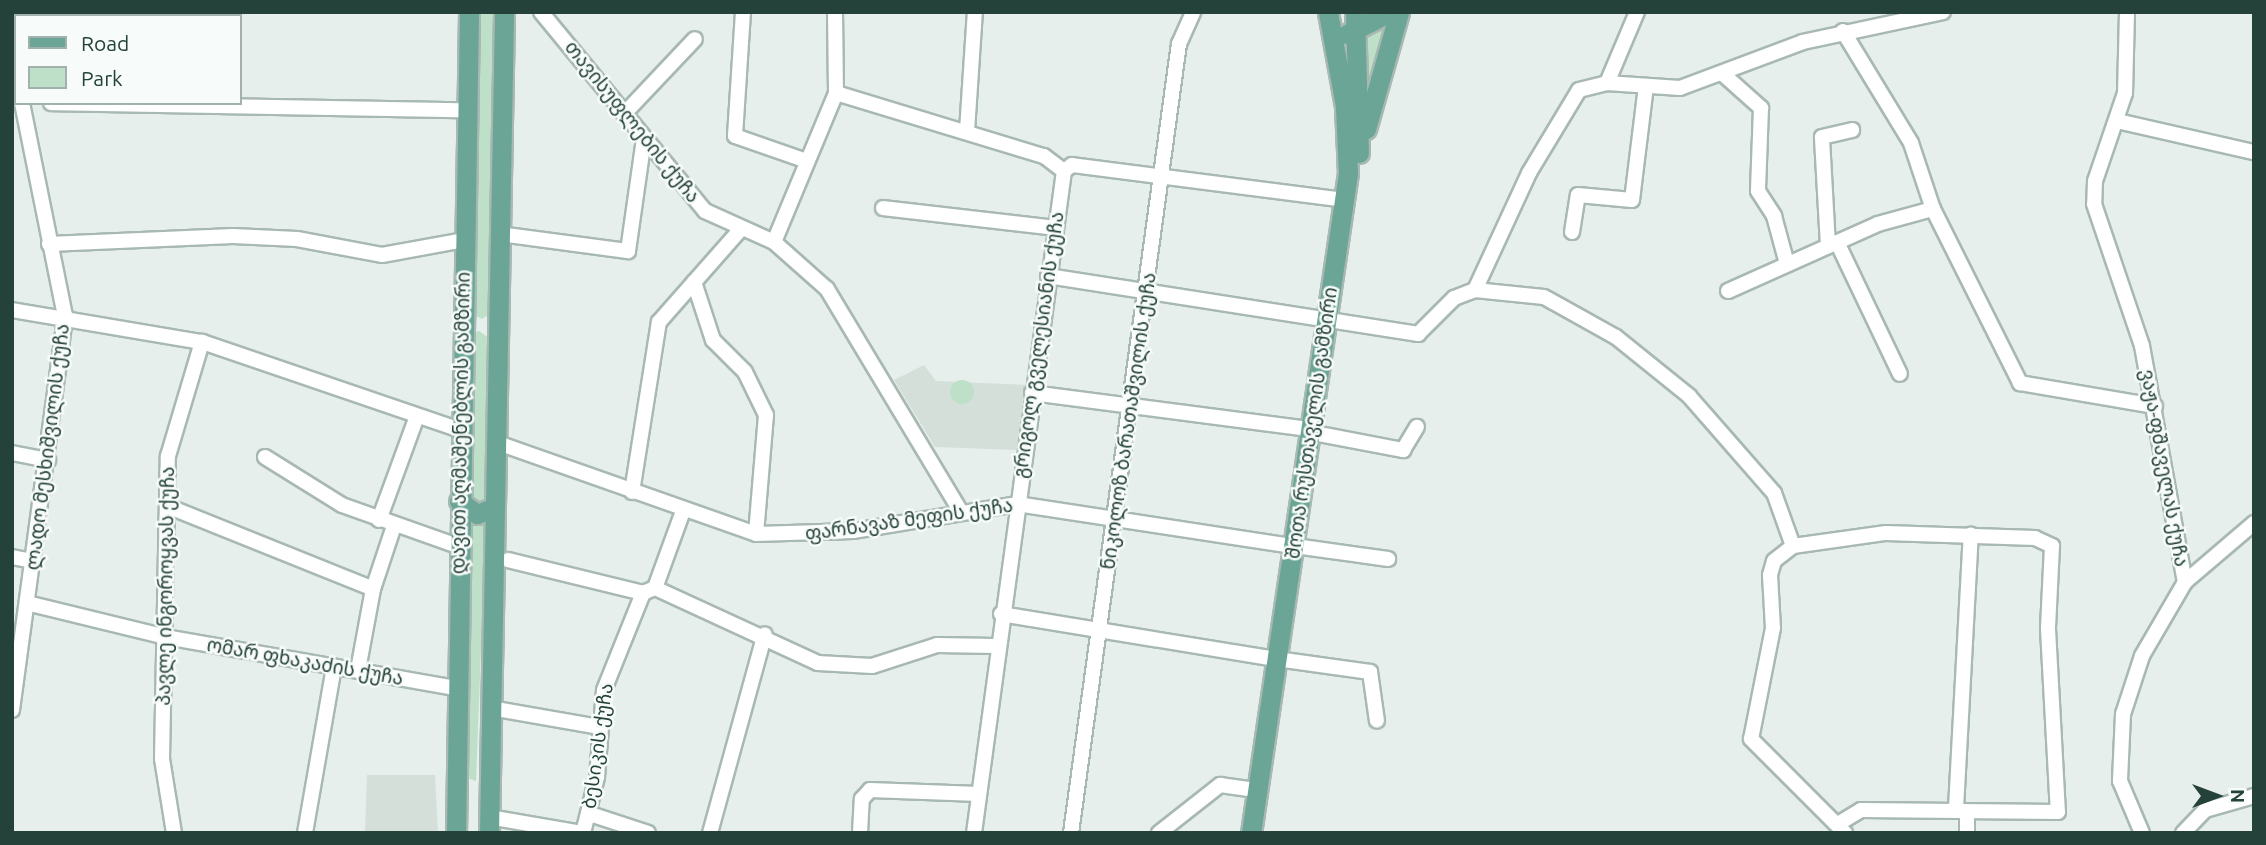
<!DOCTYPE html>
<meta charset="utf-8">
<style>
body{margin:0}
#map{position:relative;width:2266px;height:845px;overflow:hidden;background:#e6efeb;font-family:Ubuntu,"Noto Sans Georgian",sans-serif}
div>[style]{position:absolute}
.built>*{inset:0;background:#d4dfda}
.green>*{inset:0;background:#bfe0c8}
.round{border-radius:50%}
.roads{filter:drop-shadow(2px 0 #a8b8b2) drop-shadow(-2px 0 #a8b8b2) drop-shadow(0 2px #a8b8b2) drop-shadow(0 -2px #a8b8b2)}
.minor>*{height:14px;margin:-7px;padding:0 7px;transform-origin:7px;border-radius:7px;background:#fff}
.major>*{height:19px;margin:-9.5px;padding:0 9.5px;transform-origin:9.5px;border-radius:9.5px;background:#6aa596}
span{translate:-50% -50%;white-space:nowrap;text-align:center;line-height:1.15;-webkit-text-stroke:5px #f7fbf9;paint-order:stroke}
.street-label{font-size:19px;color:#24423a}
.frame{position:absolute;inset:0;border:14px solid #24423a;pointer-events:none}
.legend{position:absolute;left:14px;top:14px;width:228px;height:91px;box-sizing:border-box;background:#f7fbf9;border:2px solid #a3b1ad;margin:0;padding:9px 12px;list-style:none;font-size:21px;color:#24423a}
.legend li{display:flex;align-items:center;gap:14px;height:35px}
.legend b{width:35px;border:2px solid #a3b1ad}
.north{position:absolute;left:2182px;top:761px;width:70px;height:70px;-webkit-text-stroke:5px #f7fbf9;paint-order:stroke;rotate:90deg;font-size:19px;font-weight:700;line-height:28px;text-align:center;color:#24423a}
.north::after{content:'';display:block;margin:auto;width:24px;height:32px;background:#24423a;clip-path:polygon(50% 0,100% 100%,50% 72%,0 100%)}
</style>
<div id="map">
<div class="built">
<div style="clip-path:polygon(924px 365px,936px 381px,1027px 385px,1017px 450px,935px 447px,894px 380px)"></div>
<div style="clip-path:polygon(367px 775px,435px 775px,438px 833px,365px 833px)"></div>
</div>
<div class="green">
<div style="clip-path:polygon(477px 12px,496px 12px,491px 313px,482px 319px,471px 313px)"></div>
<div style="clip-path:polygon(1387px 25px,1367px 105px,1366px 37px)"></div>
<div style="clip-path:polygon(479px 331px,489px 338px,484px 505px,467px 501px,472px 333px)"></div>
<div class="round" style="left:950px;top:380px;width:24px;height:24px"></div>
<div style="clip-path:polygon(467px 519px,486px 520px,476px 781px,464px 777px)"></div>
</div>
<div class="roads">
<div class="minor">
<div style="left:17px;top:12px;width:4px;rotate:90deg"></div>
<div style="left:541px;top:12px;width:258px;rotate:50.5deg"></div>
<div style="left:705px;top:211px;width:76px;rotate:24.2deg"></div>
<div style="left:774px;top:242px;width:71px;rotate:41.6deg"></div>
<div style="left:827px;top:289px;width:258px;rotate:59deg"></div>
<div style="left:743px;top:12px;width:124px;rotate:93.7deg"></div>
<div style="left:735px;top:136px;width:73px;rotate:19.2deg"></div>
<div style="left:2127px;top:12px;width:81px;rotate:91.4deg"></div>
<div style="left:2125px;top:93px;width:93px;rotate:108.8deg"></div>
<div style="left:2095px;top:181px;width:23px;rotate:92deg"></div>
<div style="left:2094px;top:204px;width:150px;rotate:71.3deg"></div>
<div style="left:2142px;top:346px;width:240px;rotate:79.7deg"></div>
<div style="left:2185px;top:582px;width:86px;rotate:120.2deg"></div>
<div style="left:2142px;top:656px;width:61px;rotate:108.1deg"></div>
<div style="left:2123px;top:714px;width:67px;rotate:92.6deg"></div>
<div style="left:2120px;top:781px;width:56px;rotate:67.1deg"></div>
<div style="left:1843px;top:31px;width:131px;rotate:58.7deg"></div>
<div style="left:1911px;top:143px;width:70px;rotate:71.6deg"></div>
<div style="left:1933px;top:209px;width:195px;rotate:63.4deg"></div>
<div style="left:2020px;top:383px;width:137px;rotate:9.7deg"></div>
<div style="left:12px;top:75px;width:4px;rotate:14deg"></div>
<div style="left:1724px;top:75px;width:50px;rotate:41.7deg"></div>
<div style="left:1761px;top:108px;width:83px;rotate:92.1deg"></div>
<div style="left:1758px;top:191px;width:30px;rotate:57deg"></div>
<div style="left:1774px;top:216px;width:50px;rotate:74.8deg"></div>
<div style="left:1607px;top:83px;width:77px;rotate:-67.1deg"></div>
<div style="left:836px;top:93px;width:217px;rotate:16.9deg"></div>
<div style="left:1044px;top:156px;width:25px;rotate:37deg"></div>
<div style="left:1064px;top:171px;width:668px;rotate:97.74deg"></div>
<div style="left:51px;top:103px;width:416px;rotate:1deg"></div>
<div style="left:624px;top:114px;width:103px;rotate:-46.6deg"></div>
<div style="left:2117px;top:121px;width:140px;rotate:12.8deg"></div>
<div style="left:967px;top:131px;width:119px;rotate:-86.2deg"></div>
<div style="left:1064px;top:171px;width:10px;rotate:-37deg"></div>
<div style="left:1072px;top:165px;width:275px;rotate:7.3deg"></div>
<div style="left:883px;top:208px;width:174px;rotate:6.6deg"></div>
<div style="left:1572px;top:232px;width:37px;rotate:-81deg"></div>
<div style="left:1578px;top:195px;width:54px;rotate:5.3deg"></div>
<div style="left:1632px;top:200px;width:115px;rotate:-83deg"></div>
<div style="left:500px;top:234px;width:129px;rotate:7.6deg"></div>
<div style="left:628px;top:251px;width:114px;rotate:-81.9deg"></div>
<div style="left:774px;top:242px;width:161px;rotate:-67.4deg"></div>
<div style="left:836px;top:93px;width:81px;rotate:-90.7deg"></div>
<div style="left:1837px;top:242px;width:146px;rotate:64.5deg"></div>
<div style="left:49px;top:244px;width:184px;rotate:-2.5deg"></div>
<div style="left:233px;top:236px;width:64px;rotate:2.7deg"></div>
<div style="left:297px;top:239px;width:86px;rotate:10.7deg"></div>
<div style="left:382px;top:255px;width:83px;rotate:-10.4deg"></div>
<div style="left:1828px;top:246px;width:109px;rotate:-93.2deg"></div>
<div style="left:1822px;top:137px;width:31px;rotate:-13deg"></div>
<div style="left:1048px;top:276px;width:375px;rotate:8.9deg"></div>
<div style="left:1418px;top:334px;width:51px;rotate:-45deg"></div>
<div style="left:1454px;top:298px;width:22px;rotate:-21deg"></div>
<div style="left:1475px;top:290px;width:69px;rotate:5.8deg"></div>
<div style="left:1544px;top:297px;width:82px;rotate:29.1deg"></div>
<div style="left:1616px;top:337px;width:94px;rotate:38.9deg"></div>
<div style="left:1689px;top:396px;width:129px;rotate:48.8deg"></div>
<div style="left:1774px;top:493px;width:56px;rotate:70.3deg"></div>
<div style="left:1793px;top:546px;width:94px;rotate:-8deg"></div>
<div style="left:1886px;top:533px;width:149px;rotate:1.9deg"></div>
<div style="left:2035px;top:538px;width:19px;rotate:25deg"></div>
<div style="left:2052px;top:546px;width:83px;rotate:92.8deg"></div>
<div style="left:2048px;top:629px;width:183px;rotate:86.9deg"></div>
<div style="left:2058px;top:812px;width:197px;rotate:-179.4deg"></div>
<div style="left:1861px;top:810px;width:27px;rotate:149deg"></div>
<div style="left:694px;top:282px;width:61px;rotate:71.9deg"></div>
<div style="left:713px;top:340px;width:45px;rotate:45deg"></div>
<div style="left:745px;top:372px;width:48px;rotate:64deg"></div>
<div style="left:766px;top:415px;width:119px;rotate:94.8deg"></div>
<div style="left:1475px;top:290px;width:129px;rotate:-65.2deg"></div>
<div style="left:1529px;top:173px;width:97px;rotate:-58.9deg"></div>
<div style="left:1579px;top:90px;width:29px;rotate:-14deg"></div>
<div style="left:1607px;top:83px;width:73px;rotate:3.9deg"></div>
<div style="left:1680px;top:88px;width:131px;rotate:-20.5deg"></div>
<div style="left:1803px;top:42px;width:143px;rotate:-12.1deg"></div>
<div style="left:1728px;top:291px;width:164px;rotate:-24.1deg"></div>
<div style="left:1878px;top:224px;width:57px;rotate:-15.3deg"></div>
<div style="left:12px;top:310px;width:193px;rotate:9.6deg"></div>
<div style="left:202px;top:342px;width:274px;rotate:18.8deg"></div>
<div style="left:1032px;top:393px;width:281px;rotate:7.4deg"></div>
<div style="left:1319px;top:434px;width:86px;rotate:10.8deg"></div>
<div style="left:1403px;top:450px;width:27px;rotate:-59deg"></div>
<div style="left:495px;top:442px;width:277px;rotate:19.4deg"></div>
<div style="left:756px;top:534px;width:97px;rotate:-1.8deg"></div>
<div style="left:853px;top:531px;width:166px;rotate:-9.3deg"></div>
<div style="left:1017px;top:504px;width:279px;rotate:8.7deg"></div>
<div style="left:12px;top:453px;width:37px;rotate:11deg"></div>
<div style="left:265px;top:457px;width:91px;rotate:31.9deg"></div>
<div style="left:342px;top:505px;width:123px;rotate:19.5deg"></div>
<div style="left:632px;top:492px;width:172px;rotate:-81deg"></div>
<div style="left:659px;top:322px;width:125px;rotate:-48.6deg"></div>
<div style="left:167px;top:506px;width:222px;rotate:21.9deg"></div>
<div style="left:379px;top:520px;width:111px;rotate:-69.9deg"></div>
<div style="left:1793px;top:546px;width:24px;rotate:142deg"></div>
<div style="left:1774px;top:561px;width:15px;rotate:106deg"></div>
<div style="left:1770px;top:575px;width:53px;rotate:86.8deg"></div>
<div style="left:1773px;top:628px;width:113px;rotate:101.2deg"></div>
<div style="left:1751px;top:739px;width:133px;rotate:45deg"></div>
<div style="left:1302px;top:547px;width:87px;rotate:7.9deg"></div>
<div style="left:12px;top:557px;width:20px;rotate:11deg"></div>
<div style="left:508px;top:560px;width:139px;rotate:13.7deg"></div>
<div style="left:2185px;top:582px;width:91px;rotate:-40.5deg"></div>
<div style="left:655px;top:588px;width:179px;rotate:24.7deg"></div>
<div style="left:818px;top:663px;width:54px;rotate:3.2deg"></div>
<div style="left:872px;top:666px;width:68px;rotate:-17.9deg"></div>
<div style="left:937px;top:645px;width:58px;rotate:1deg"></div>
<div style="left:31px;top:604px;width:139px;rotate:13.7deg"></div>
<div style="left:166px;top:637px;width:294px;rotate:10deg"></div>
<div style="left:1001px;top:614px;width:280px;rotate:9.3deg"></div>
<div style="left:1284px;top:660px;width:87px;rotate:7.9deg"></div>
<div style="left:1370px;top:672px;width:49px;rotate:81.9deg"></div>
<div style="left:358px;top:670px;width:82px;rotate:-79.5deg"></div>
<div style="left:373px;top:589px;width:66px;rotate:-71.6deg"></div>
<div style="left:491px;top:708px;width:111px;rotate:9.9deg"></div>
<div style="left:12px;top:710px;width:398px;rotate:-82.3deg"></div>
<div style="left:65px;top:316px;width:217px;rotate:-101.4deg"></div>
<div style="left:1956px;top:808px;width:274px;rotate:-86.9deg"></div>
<div style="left:590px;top:814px;width:61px;rotate:18.1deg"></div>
<div style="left:1967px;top:816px;width:17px;rotate:90deg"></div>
<div style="left:489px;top:817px;width:94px;rotate:9.8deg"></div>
<div style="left:174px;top:833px;width:75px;rotate:-99.2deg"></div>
<div style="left:162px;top:759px;width:303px;rotate:-88.9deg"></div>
<div style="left:168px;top:456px;width:119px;rotate:-73.4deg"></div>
<div style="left:305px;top:833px;width:169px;rotate:-80.1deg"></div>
<div style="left:583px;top:833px;width:58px;rotate:-76deg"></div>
<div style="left:597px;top:777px;width:87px;rotate:-85.4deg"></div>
<div style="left:604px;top:690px;width:105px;rotate:-68.1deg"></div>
<div style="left:643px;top:593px;width:13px;rotate:-23deg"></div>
<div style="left:655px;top:588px;width:82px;rotate:-70deg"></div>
<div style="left:710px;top:833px;width:206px;rotate:-74.6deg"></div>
<div style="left:860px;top:833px;width:34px;rotate:-87deg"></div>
<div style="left:862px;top:799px;width:12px;rotate:-48deg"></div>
<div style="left:870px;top:790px;width:109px;rotate:2.1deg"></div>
<div style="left:1071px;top:833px;width:796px;rotate:-82.21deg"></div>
<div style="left:1179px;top:44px;width:35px;rotate:-66deg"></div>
<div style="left:1159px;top:833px;width:78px;rotate:-38.2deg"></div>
<div style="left:1220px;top:785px;width:36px;rotate:8deg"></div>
<div style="left:2183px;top:833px;width:32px;rotate:-46deg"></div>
<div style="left:2205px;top:810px;width:51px;rotate:-15.9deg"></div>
</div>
<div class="major">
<div style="left:1355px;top:12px;width:141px;rotate:88.4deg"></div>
<div style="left:1347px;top:34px;width:48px;rotate:-27.1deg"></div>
<div style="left:1366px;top:129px;width:122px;rotate:-74.2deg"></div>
<div style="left:459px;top:501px;width:22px;rotate:36deg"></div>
<div style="left:477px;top:514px;width:17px;rotate:-21deg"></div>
<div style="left:456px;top:833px;width:821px;rotate:-89.09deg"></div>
<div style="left:489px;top:833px;width:821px;rotate:-88.95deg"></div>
<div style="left:1251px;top:833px;width:667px;rotate:-81.64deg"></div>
<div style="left:1348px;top:173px;width:67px;rotate:-92.6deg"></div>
<div style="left:1345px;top:106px;width:96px;rotate:-100.3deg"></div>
</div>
</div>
<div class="street-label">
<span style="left:632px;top:122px;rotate:51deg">თავისუფლების ქუჩა</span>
<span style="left:1039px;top:345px;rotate:-82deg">გრიგოლ გველესიანის ქუჩა</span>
<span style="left:1129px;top:421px;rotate:-82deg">ნიკოლოზ ბარათაშვილის ქუჩა</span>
<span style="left:461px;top:423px;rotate:-89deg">დავით აღმაშენებლის გამზირი</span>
<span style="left:1312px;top:423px;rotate:-82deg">შოთა რუსთაველის გამზირი</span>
<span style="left:48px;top:447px;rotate:-83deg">ლადო მესხიშვილის ქუჩა</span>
<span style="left:2164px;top:468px;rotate:80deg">ვაჟა-ფშაველას ქუჩა</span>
<span style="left:909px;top:520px;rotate:-8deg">ფარნავაზ მეფის ქუჩა</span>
<span style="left:166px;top:586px;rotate:-89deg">პავლე ინგოროყვას ქუჩა</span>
<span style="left:305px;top:662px;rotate:10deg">ომარ ფხაკაძის ქუჩა</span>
<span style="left:598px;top:746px;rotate:-82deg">ბესიკის ქუჩა</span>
</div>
<div class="frame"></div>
<ul class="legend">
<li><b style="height:9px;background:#6aa596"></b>Road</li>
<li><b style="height:19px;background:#bfe0c8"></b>Park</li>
</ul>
<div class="north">N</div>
</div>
